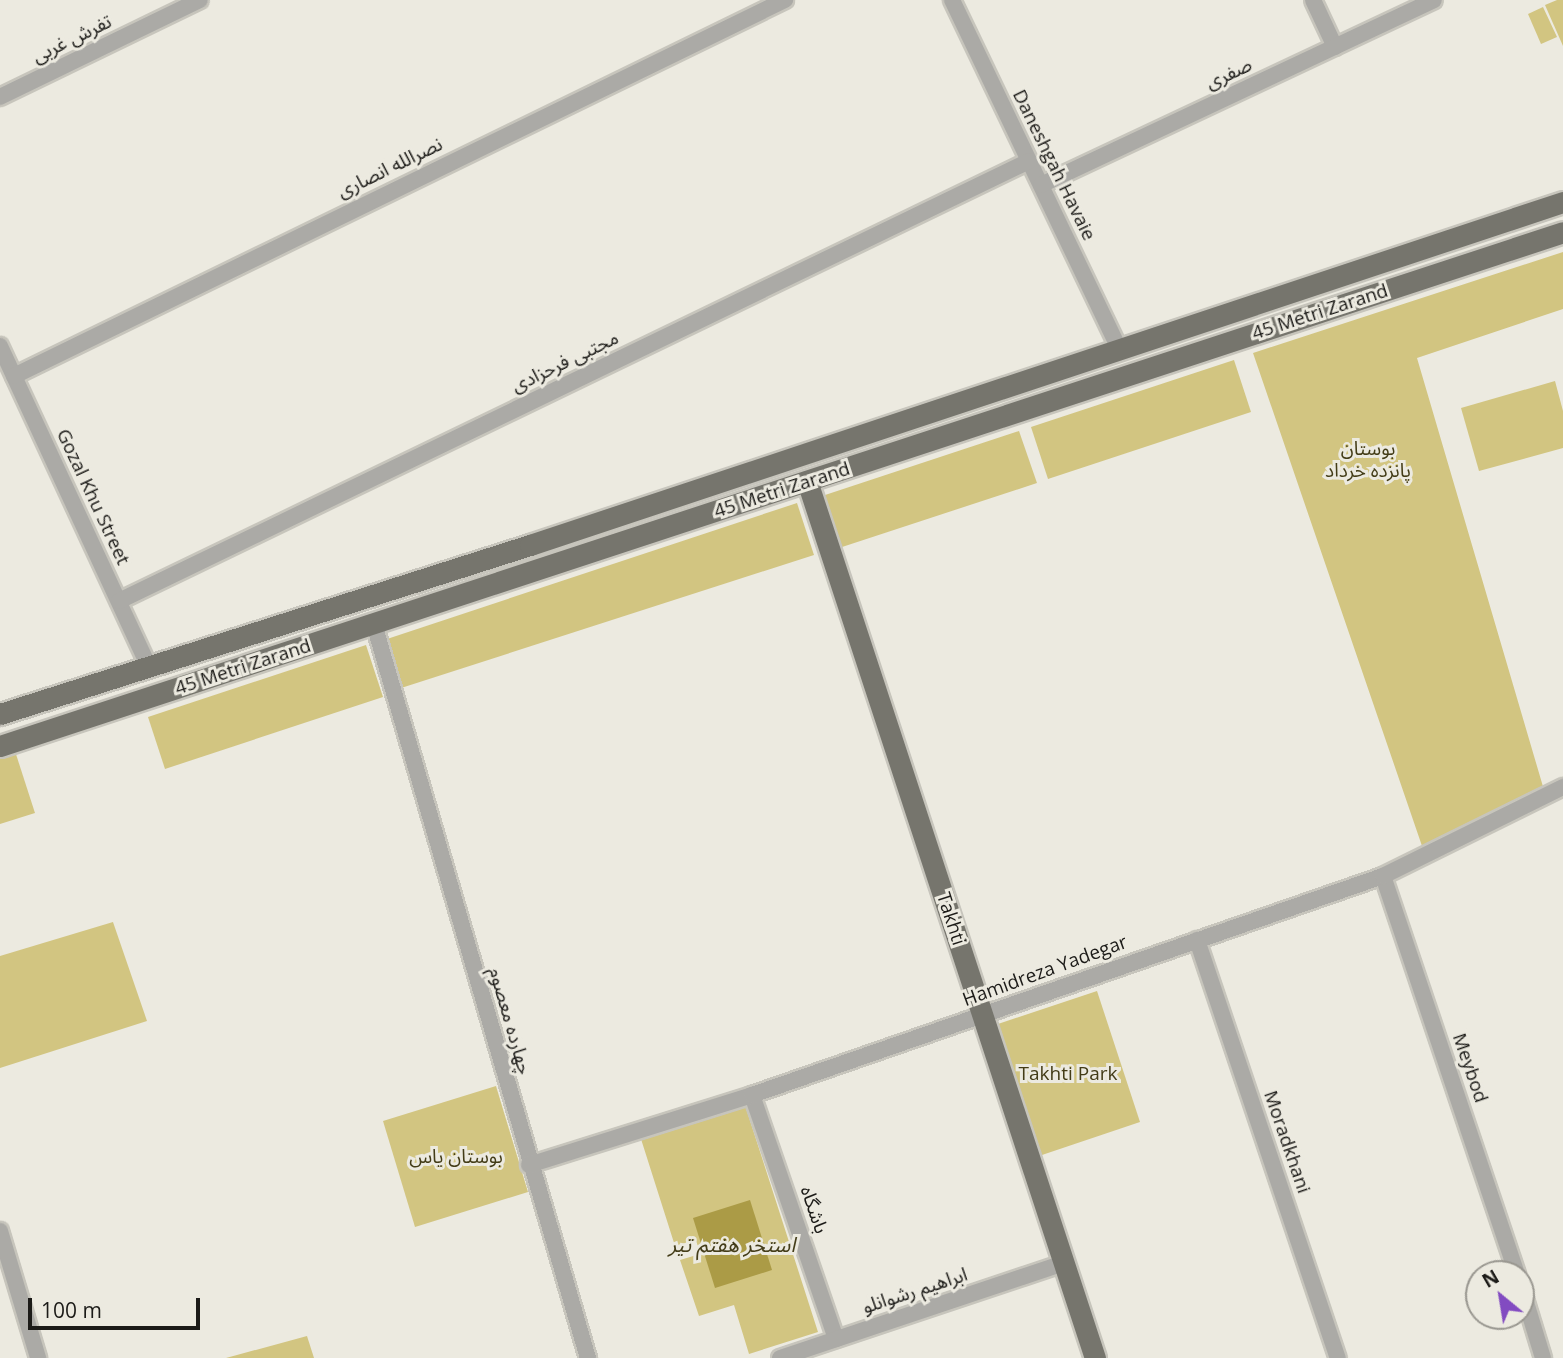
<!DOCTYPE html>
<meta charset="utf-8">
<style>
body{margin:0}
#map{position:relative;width:1563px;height:1358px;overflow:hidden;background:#eceae0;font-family:"Open Sans","Noto Sans Arabic",sans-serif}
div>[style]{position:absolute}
.green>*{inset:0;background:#d2c581}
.water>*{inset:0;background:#ab9b46}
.roads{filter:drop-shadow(2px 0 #c7c5bc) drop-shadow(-2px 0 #c7c5bc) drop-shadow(0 2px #c7c5bc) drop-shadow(0 -2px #c7c5bc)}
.minor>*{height:16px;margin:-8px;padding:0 8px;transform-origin:8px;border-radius:8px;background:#abaaa6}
.major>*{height:21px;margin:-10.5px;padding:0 10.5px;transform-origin:10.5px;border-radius:10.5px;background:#76756d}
span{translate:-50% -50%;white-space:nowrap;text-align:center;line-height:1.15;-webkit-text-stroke:6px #eceae0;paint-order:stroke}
.street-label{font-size:19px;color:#1c1b18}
.park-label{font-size:19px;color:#433c17}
.water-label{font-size:21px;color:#443d19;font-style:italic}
.north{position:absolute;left:1465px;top:1260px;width:70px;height:70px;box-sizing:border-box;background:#eceae0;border:2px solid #999790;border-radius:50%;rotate:330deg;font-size:19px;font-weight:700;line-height:28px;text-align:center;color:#1c1b18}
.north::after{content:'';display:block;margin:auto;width:24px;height:32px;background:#824bc1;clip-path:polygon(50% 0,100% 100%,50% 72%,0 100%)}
.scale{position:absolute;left:28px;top:1298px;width:172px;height:32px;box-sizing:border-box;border:4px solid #1c1b18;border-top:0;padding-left:9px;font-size:21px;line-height:24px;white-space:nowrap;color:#1c1b18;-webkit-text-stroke:5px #eceae0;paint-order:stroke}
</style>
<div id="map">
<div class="green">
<div style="clip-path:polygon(1557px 0,1563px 0,1563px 46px,1545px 5px)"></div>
<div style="clip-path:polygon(1543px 7px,1557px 37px,1541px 44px,1528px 14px)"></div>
<div style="clip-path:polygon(1563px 252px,1563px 309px,1417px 358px,1544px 790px,1422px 846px,1253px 353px)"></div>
<div style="clip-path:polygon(1234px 360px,1251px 412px,1048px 479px,1031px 427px)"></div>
<div style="clip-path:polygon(1555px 381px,1563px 411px,1563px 448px,1479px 471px,1461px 408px)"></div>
<div style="clip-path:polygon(1019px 431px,1037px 483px,836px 549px,819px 497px)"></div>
<div style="clip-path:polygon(797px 503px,814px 555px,398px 689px,381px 641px)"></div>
<div style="clip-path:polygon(366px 645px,383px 697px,165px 769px,148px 717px)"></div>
<div style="clip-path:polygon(14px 748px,35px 813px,0 824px,0 752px)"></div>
<div style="clip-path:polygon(113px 922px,147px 1021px,0 1068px,0 956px)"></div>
<div style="clip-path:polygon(1097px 991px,1140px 1122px,1039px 1156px,995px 1025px)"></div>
<div style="clip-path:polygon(496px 1086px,528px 1192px,415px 1227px,383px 1121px)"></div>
<div style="clip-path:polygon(745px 1105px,818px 1332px,749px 1354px,734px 1305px,699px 1316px,680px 1260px,700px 1254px,696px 1240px,675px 1246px,641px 1139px)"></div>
<div style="clip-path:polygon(307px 1336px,314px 1358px,226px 1358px)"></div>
</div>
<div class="water">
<div style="clip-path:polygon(750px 1200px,772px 1270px,715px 1288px,693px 1218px)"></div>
</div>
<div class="roads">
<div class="minor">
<div style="left:952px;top:0;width:387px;rotate:64.4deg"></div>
<div style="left:1313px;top:0;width:52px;rotate:64.9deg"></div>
<div style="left:0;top:97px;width:222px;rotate:-25.9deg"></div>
<div style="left:1041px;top:185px;width:434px;rotate:-25.2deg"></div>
<div style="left:0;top:346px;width:352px;rotate:65.1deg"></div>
<div style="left:14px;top:376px;width:858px;rotate:-26deg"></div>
<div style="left:119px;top:601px;width:1011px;rotate:-25.8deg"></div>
<div style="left:374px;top:624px;width:765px;rotate:73.75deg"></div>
<div style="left:1383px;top:876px;width:420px;rotate:71.4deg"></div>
<div style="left:1197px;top:940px;width:441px;rotate:71.4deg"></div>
<div style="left:752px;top:1095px;width:258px;rotate:71deg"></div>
<div style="left:529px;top:1165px;width:234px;rotate:-17.4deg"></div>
<div style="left:752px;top:1095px;width:668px;rotate:-19.14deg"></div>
<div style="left:1383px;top:876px;width:201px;rotate:-26.3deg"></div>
<div style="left:0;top:1231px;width:133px;rotate:73.3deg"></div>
<div style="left:1521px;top:1286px;width:75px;rotate:73deg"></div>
<div style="left:780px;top:1358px;width:299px;rotate:-18.5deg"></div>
</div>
<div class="major">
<div style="left:807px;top:481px;width:923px;rotate:71.82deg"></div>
<div style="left:0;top:714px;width:556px;rotate:-17.69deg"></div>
<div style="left:530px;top:545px;width:1088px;rotate:-18.37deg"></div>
<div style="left:0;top:746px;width:1645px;rotate:-18.2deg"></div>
</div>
</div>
<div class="street-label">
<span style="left:72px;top:39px;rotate:-26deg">تفرش غربی</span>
<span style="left:1229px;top:74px;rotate:-25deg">صفری</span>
<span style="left:1054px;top:165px;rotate:64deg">Daneshgah Havaie</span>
<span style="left:390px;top:168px;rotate:-26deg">نصرالله انصاری</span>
<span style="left:1320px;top:312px;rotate:-18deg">45 Metri Zarand</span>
<span style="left:565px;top:362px;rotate:-26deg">مجتبی فرحزادی</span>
<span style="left:782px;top:490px;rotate:-18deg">45 Metri Zarand</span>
<span style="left:93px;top:497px;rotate:65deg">Gozal Khu Street</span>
<span style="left:243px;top:667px;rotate:-18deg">45 Metri Zarand</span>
<span style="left:951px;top:919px;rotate:72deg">Takhti</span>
<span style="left:1045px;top:971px;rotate:-20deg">Hamidreza Yadegar</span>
<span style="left:510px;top:1021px;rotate:74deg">چهارده معصوم</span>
<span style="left:1470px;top:1068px;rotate:71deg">Meybod</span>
<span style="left:1287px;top:1142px;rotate:71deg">Moradkhani</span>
<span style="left:814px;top:1210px;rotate:71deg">باشگاه</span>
<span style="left:915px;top:1291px;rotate:-18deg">ابراهیم رشوانلو</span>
</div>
<div class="park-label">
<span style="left:1368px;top:460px">بوستان<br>پانزده خرداد</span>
<span style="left:1068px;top:1074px">Takhti Park</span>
<span style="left:456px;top:1157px">بوستان یاس</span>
</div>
<div class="water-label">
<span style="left:732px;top:1244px">استخر هفتم تیر</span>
</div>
<div class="north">N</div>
<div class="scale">100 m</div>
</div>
